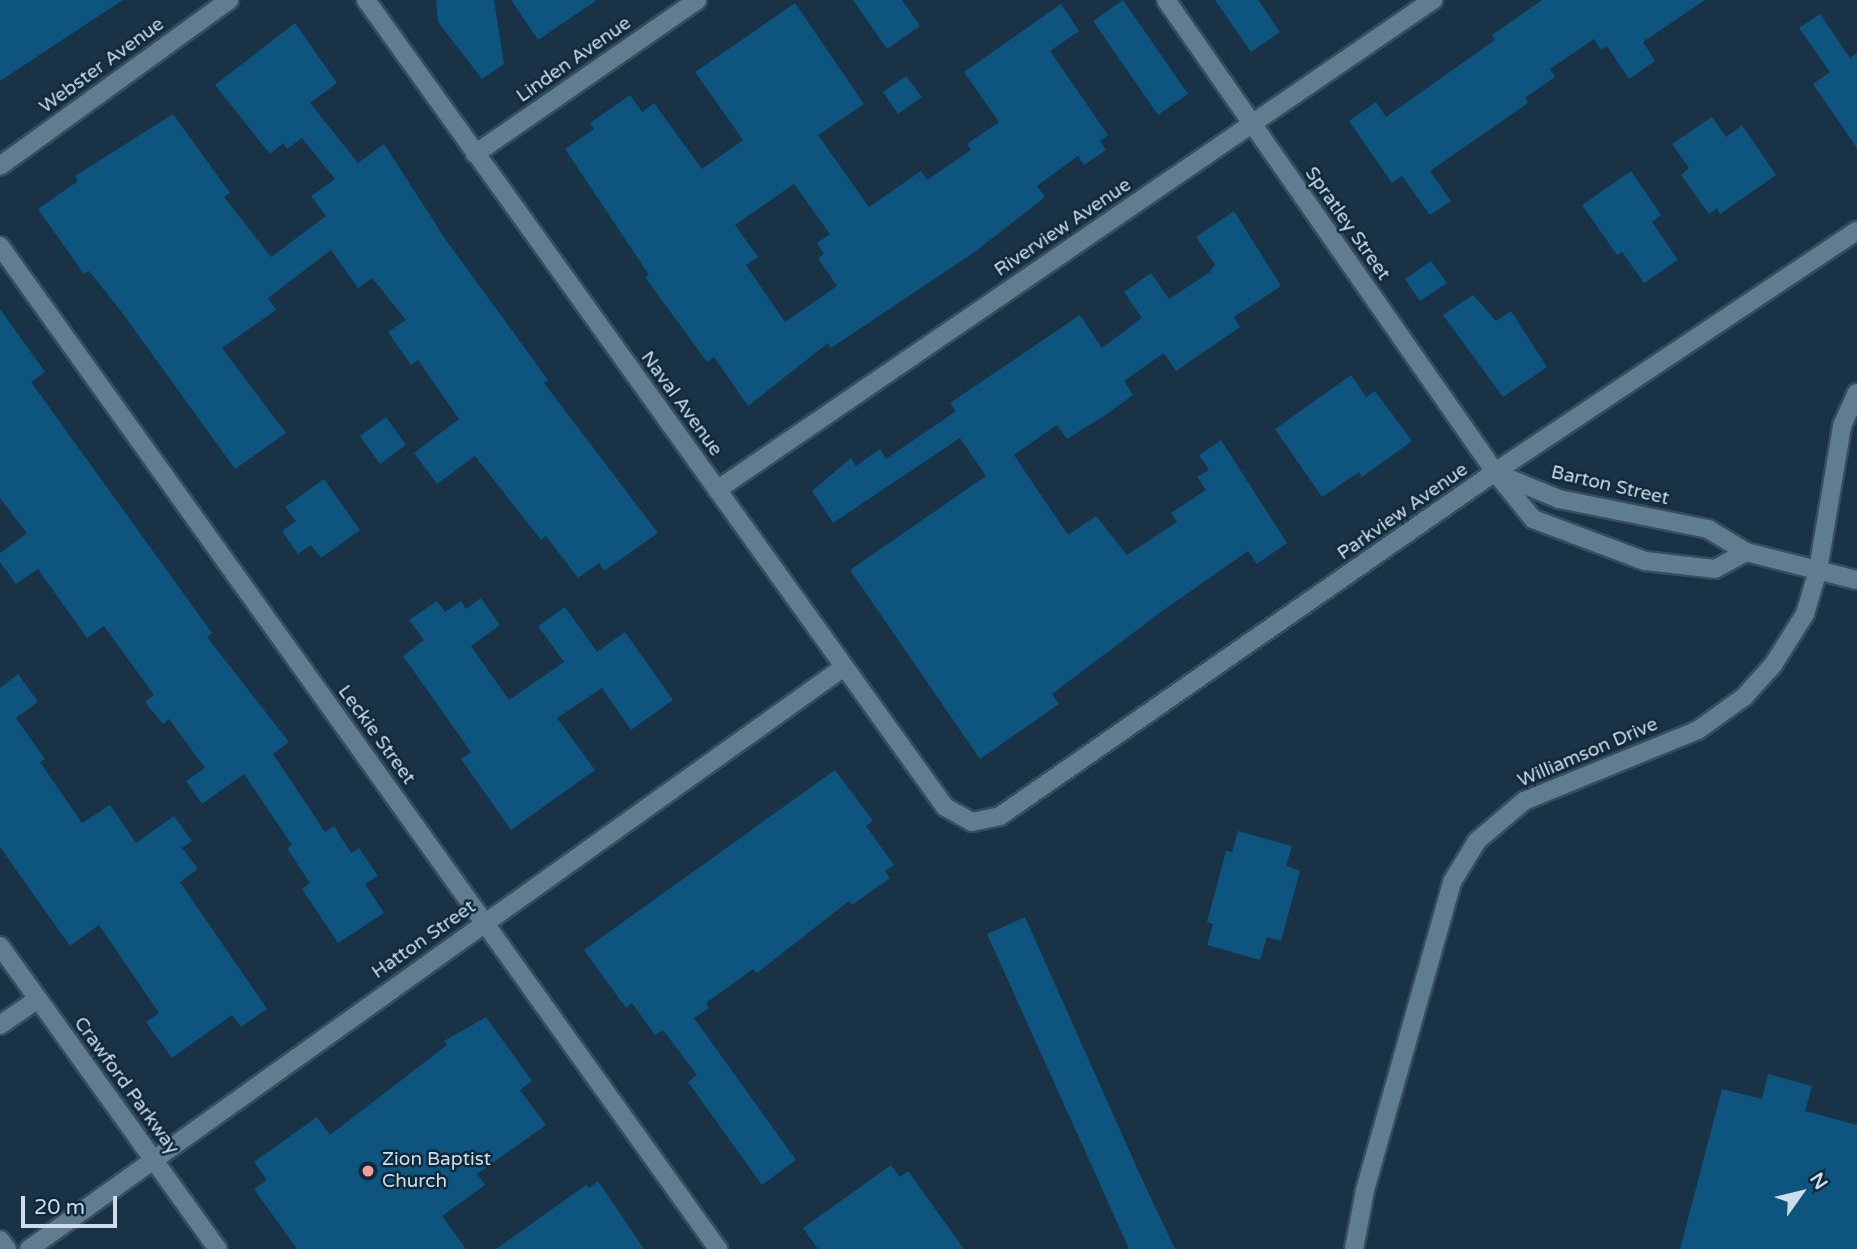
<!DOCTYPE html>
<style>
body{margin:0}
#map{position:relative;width:1857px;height:1249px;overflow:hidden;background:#193245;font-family:"Varela Round",sans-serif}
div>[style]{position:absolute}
.building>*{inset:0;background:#0d547f}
.roads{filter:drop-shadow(2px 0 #364d5c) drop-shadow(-2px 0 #364d5c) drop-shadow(0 2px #364d5c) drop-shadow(0 -2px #364d5c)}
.minor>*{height:18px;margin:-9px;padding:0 9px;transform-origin:9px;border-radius:9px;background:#607c91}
.dots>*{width:19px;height:19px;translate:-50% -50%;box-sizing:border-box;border:4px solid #0f283a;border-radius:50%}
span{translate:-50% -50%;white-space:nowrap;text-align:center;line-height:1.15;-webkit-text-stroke:5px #0f283a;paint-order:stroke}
.street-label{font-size:19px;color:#cedde9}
.poi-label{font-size:19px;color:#cedde9}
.left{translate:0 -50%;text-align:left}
.north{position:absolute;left:1766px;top:1158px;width:70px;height:70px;-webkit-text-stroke:5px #0f283a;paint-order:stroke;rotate:56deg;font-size:19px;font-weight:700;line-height:28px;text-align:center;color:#cedde9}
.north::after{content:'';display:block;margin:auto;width:24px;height:32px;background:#cedde9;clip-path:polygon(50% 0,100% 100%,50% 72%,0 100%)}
.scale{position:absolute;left:21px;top:1196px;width:96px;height:32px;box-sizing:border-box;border:4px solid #cedde9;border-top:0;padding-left:9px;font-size:21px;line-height:24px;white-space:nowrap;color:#cedde9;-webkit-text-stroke:5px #0f283a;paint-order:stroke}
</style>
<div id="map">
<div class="building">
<div style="clip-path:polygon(0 0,123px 0,0 81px)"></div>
<div style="clip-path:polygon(436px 0,494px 0,504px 64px,482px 79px,438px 22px)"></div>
<div style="clip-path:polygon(511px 0,597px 0,538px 40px)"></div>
<div style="clip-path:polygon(853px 0,902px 0,920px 26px,887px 49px)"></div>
<div style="clip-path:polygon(1123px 0,1188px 94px,1158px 115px,1093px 21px)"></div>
<div style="clip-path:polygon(1215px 0,1258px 0,1280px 32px,1251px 52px)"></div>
<div style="clip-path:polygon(1542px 0,1705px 0,1643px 42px,1655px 61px,1629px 79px,1607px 46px,1601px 50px,1594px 39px,1550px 69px,1555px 77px,1525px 98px,1528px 103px,1430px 171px,1451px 201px,1430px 215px,1402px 176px,1392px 183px,1349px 121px,1376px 102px,1386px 117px,1495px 40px,1492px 35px)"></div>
<div style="clip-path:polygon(evenodd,795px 3px,864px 104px,818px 135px,869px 207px,921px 171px,927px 180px,971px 150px,967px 144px,999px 122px,964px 72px,1061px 4px,1079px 31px,1050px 51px,1108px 135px,1100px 141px,1106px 150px,1084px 165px,1078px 156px,1037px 186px,1045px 197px,976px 251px,831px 348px,828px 343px,748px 406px,714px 357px,707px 362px,645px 277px,649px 275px,565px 149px,594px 129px,590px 123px,630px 95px,642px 112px,654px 103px,702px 169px,743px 140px,695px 72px,795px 3px,794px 184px,830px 234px,817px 243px,824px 254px,818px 258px,837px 286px,785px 322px,746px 265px,758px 257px,735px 225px,794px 184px)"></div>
<div style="clip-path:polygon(1820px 14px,1850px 58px,1857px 53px,1857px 148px,1813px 84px,1830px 72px,1799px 28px)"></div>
<div style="clip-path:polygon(295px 23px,337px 83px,310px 103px,358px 163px,384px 144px,446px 240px,548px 380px,544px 383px,658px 533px,604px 571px,599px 563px,578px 578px,546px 536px,541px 540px,475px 456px,437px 484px,414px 453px,459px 419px,418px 360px,411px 365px,388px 332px,406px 320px,372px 278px,358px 288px,331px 250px,268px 298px,276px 310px,222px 348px,286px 433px,235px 469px,121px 311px,89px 271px,84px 274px,38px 209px,78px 181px,75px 176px,173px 114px,230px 193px,224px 197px,271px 257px,326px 216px,311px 196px,335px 179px,302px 138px,287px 149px,283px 143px,270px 154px,215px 85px)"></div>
<div style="clip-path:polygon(906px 76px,922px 97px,898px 114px,883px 92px)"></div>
<div style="clip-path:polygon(1712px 117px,1726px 137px,1742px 125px,1776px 175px,1720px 214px,1717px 208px,1709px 214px,1681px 175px,1689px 168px,1672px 144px)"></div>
<div style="clip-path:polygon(1631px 171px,1661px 215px,1652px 222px,1678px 260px,1644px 283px,1622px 252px,1617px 255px,1582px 205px)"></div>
<div style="clip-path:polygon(1234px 211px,1281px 286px,1234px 317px,1240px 327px,1176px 371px,1164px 353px,1124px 381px,1133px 395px,1104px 416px,1067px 439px,1057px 425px,1014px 455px,1068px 535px,1096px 516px,1127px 555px,1177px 522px,1171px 513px,1206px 490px,1197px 477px,1209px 470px,1199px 455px,1221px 440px,1287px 543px,1257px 564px,1248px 551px,1165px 609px,1052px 694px,1059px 704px,980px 759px,850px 570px,986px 476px,960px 438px,833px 523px,812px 491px,851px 458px,856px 466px,880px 449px,886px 459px,956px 411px,950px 403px,1080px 315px,1102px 348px,1142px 318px,1124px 292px,1151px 273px,1169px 299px,1210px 272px,1215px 264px,1196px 237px)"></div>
<div style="clip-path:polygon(1431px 261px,1447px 283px,1420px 301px,1405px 279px)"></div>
<div style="clip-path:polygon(1473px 295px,1496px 321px,1511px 311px,1547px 367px,1503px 397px,1443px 315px)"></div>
<div style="clip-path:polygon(0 309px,45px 372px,31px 382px,212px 633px,207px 637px,289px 742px,273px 754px,325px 832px,334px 826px,351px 853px,359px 848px,378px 876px,365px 884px,384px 913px,338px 943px,302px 889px,310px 883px,287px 848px,292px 845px,244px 774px,202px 804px,186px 781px,205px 768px,169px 719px,163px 724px,145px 702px,154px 695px,104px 626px,87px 638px,38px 569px,16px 584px,0 562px,0 553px,27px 533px,0 498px)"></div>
<div style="clip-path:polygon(1351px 375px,1366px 397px,1375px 391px,1412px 441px,1362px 477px,1359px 472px,1322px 497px,1275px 429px)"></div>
<div style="clip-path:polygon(386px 417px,406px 445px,380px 464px,360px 436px)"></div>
<div style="clip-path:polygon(324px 479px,360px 530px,321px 558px,311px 545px,298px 554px,282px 531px,296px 521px,285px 507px)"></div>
<div style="clip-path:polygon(481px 598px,500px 625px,471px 646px,509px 700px,564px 662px,538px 626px,565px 607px,597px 652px,625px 632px,673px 700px,631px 730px,602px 688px,557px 718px,595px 770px,511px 830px,461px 759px,471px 752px,403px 656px,424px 640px,409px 620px,437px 601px,445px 612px,461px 601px,466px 609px)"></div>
<div style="clip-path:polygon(18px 674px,38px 702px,16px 718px,45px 759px,40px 762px,82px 823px,110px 805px,136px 843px,174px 816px,192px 841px,182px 848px,198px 869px,180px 882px,267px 1009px,241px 1027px,232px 1015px,172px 1058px,146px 1022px,159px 1013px,99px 925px,70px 946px,0 847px,0 688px)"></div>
<div style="clip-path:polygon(835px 770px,873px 821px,866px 826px,894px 865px,885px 871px,890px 878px,852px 905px,849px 901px,757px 973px,753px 969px,706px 1003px,709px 1008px,694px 1018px,796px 1160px,762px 1185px,688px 1082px,697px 1075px,663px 1030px,655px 1035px,632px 1003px,626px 1008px,584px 950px)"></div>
<div style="clip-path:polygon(1238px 831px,1292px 846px,1286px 866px,1300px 871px,1281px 941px,1267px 937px,1260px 960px,1207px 945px,1213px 924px,1207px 922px,1226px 851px,1232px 852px)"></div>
<div style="clip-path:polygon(1025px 917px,1142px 1179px,1175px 1249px,1129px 1249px,1095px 1173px,987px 934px)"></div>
<div style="clip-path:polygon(486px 1017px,532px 1081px,520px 1090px,546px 1125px,477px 1174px,485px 1185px,442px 1216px,466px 1249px,297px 1249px,254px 1189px,267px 1180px,254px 1162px,317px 1117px,330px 1135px,447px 1045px,444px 1041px)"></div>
<div style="clip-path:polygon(1768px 1074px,1812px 1086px,1805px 1111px,1857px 1125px,1857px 1249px,1680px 1249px,1722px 1089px,1762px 1099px)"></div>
<div style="clip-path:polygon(891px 1165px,900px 1177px,908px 1171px,964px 1249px,818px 1249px,803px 1228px)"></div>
<div style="clip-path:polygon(598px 1181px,644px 1249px,496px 1249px,586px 1185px,589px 1188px)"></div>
</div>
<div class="roads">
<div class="minor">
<div style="left:366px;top:0;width:993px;rotate:54.34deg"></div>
<div style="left:945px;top:807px;width:31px;rotate:29deg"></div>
<div style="left:972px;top:822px;width:29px;rotate:-12deg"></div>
<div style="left:1000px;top:816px;width:603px;rotate:-34.8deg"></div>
<div style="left:1495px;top:472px;width:435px;rotate:-33.7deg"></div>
<div style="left:1166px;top:0;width:575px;rotate:55.12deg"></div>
<div style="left:1495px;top:472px;width:60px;rotate:51deg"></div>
<div style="left:1533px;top:519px;width:120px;rotate:20.6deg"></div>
<div style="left:1645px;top:561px;width:70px;rotate:6.5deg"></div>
<div style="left:1715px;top:569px;width:35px;rotate:-29deg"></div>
<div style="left:475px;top:154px;width:270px;rotate:-34.7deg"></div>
<div style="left:0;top:166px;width:283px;rotate:-35.9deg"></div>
<div style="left:0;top:246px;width:1234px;rotate:54.4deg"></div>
<div style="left:1498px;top:474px;width:66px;rotate:22.3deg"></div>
<div style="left:1559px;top:499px;width:152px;rotate:11.4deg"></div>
<div style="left:1708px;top:529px;width:44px;rotate:31.2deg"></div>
<div style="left:1746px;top:552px;width:114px;rotate:14.2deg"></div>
<div style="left:717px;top:490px;width:868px;rotate:-34.39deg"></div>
<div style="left:0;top:946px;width:373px;rotate:54.3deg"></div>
<div style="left:0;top:1025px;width:46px;rotate:-34.4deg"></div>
<div style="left:0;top:1240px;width:11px;rotate:52deg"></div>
<div style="left:29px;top:1249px;width:1001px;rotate:-35.53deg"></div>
<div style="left:1354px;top:1249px;width:60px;rotate:-79.4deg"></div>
<div style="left:1365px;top:1190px;width:320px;rotate:-74.2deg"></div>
<div style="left:1452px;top:882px;width:48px;rotate:-58.6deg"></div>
<div style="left:1477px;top:841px;width:62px;rotate:-40.4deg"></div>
<div style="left:1524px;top:801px;width:188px;rotate:-22.2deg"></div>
<div style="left:1698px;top:730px;width:57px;rotate:-35.7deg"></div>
<div style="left:1744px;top:697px;width:43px;rotate:-47.8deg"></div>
<div style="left:1773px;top:665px;width:60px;rotate:-57.9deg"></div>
<div style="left:1805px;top:614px;width:46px;rotate:-73.5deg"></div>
<div style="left:1818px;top:570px;width:146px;rotate:-80.5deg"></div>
<div style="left:1842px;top:426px;width:36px;rotate:-66deg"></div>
</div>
</div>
<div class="dots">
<div style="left:368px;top:1171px;background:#f59c95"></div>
</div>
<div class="street-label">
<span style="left:574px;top:60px;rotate:-35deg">Linden Avenue</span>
<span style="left:102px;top:66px;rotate:-36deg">Webster Avenue</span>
<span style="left:1347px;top:224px;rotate:55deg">Spratley Street</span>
<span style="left:1063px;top:228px;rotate:-34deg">Riverview Avenue</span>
<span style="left:681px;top:404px;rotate:54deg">Naval Avenue</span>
<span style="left:1610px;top:486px;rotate:13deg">Barton Street</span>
<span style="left:1403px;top:512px;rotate:-35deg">Parkview Avenue</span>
<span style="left:376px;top:735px;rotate:54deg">Leckie Street</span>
<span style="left:1588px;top:753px;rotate:-23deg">Williamson Drive</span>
<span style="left:424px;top:940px;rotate:-35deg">Hatton Street</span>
<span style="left:126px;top:1086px;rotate:54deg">Crawford Parkway</span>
</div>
<div class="poi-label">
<span class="left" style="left:382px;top:1171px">Zion Baptist<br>Church</span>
</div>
<div class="north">N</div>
<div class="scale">20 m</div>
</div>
